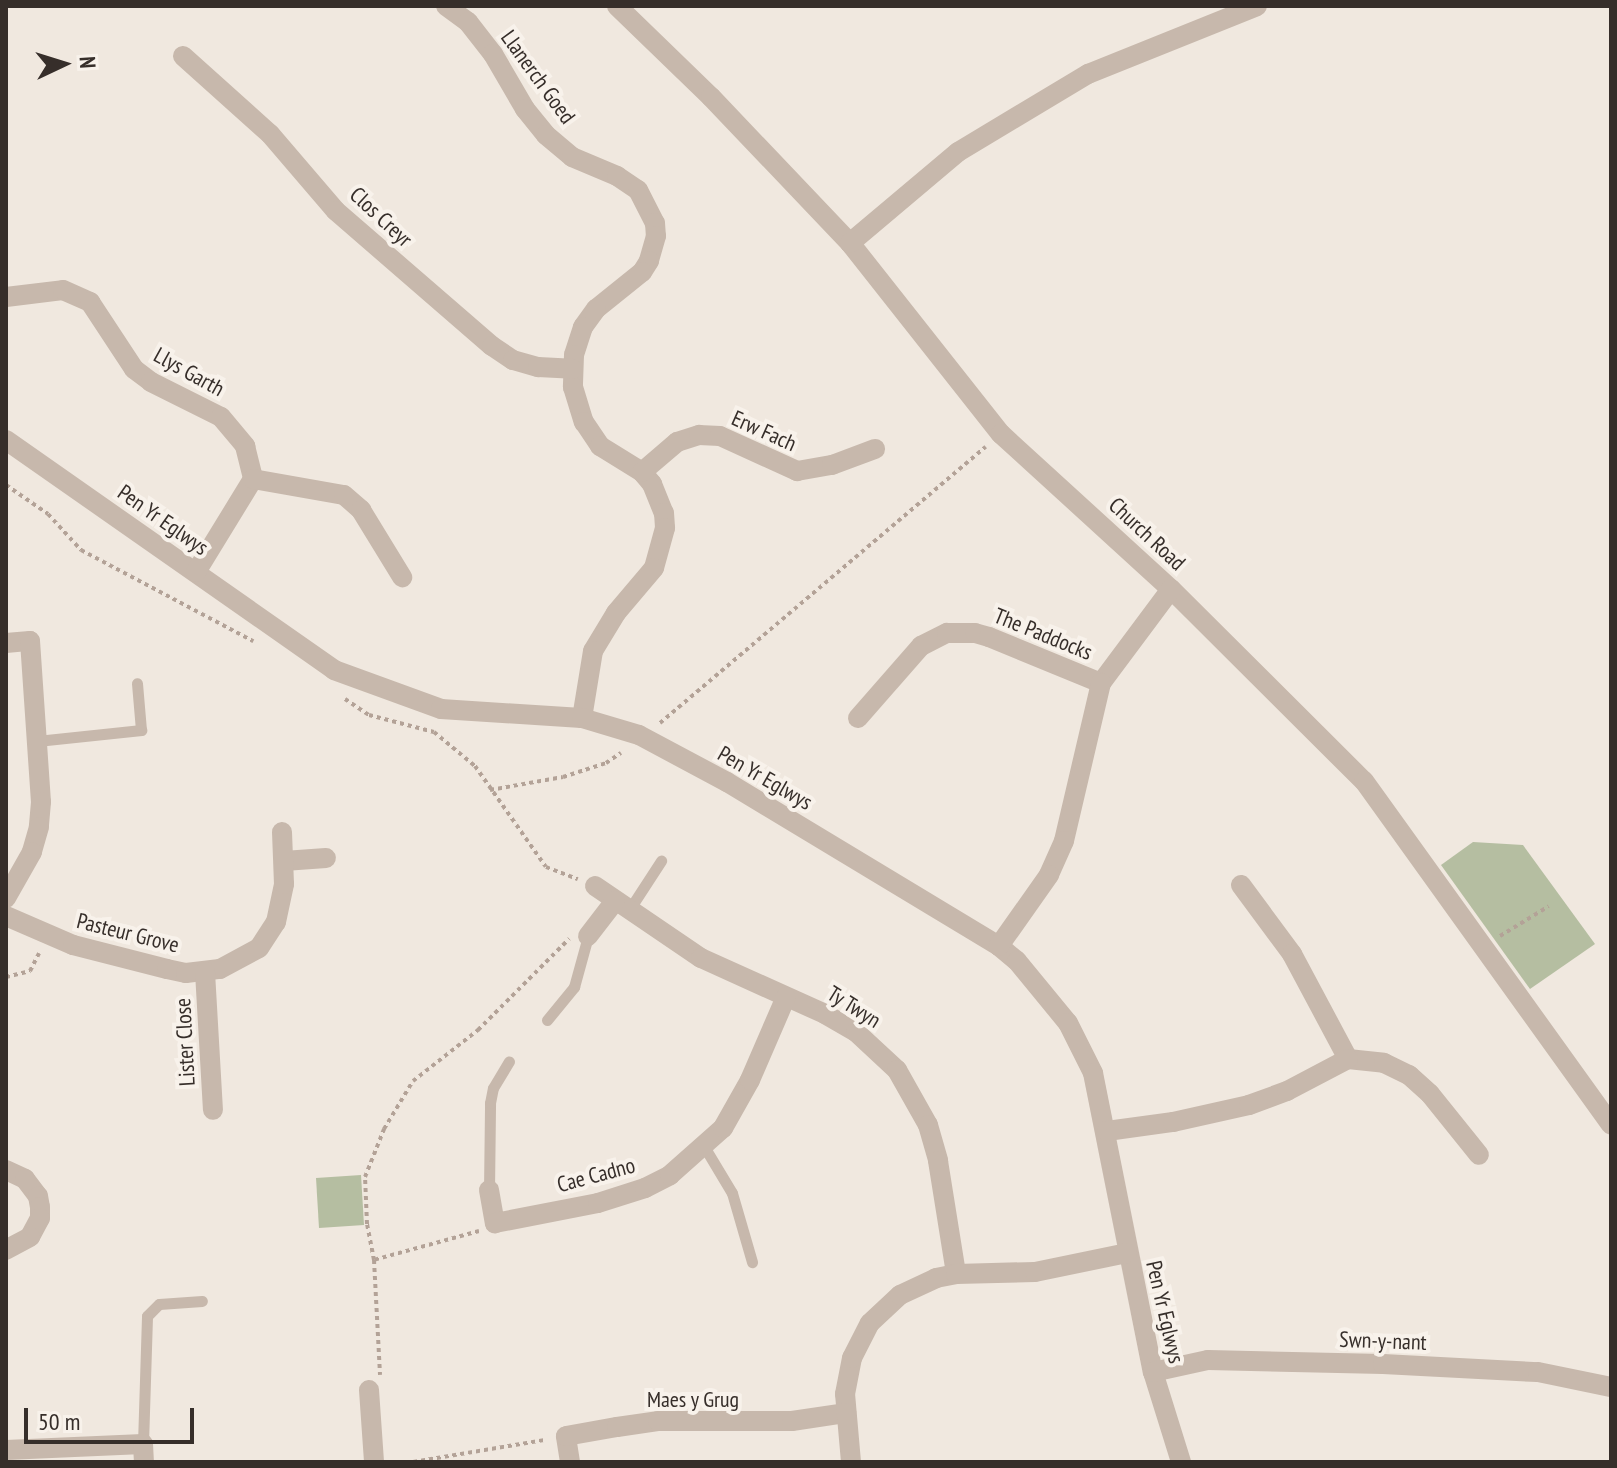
<!DOCTYPE html>
<style>
body{margin:0}
#map{position:relative;width:1617px;height:1468px;overflow:hidden;background:#f0e8df;font-family:"PT Sans Narrow",sans-serif}
div>[style]{position:absolute}
.green>*{inset:0;background:#b5bea1}
.path>*{height:4px;margin-top:-2px;transform-origin:0;background:repeating-linear-gradient(90deg,#b3a297 0 4px,transparent 0 8px)}
.lane>*{height:11px;margin:-5.5px;padding:0 5.5px;transform-origin:5.5px;border-radius:5.5px;background:#c7b8ac}
.street>*{height:20px;margin:-10px;padding:0 10px;transform-origin:10px;border-radius:10px;background:#c7b8ac}
span{translate:-50% -50%;white-space:nowrap;text-align:center;line-height:1.15;-webkit-text-stroke:8px #f8f2eb;paint-order:stroke}
.street-label{font-size:22px;color:#362e2a}
.frame{position:absolute;inset:0;border:8px solid #362e2a;pointer-events:none}
.north{position:absolute;left:24px;top:24px;width:80px;height:80px;-webkit-text-stroke:6px #f8f2eb;paint-order:stroke;rotate:86deg;font-size:22px;font-weight:700;line-height:32px;text-align:center;color:#362e2a}
.north::after{content:'';display:block;margin:auto;width:28px;height:36px;background:#362e2a;clip-path:polygon(50% 0,100% 100%,50% 72%,0 100%)}
.scale{position:absolute;left:24px;top:1408px;width:170px;height:36px;box-sizing:border-box;border:4px solid #362e2a;border-top:0;padding-left:10px;font-size:24px;line-height:28px;white-space:nowrap;color:#362e2a;-webkit-text-stroke:6px #f8f2eb;paint-order:stroke}
</style>
<div id="map">
<div class="green">
<div style="clip-path:polygon(1473px 842px,1523px 845px,1595px 944px,1530px 989px,1441px 865px)"></div>
<div style="clip-path:polygon(361px 1175px,364px 1225px,319px 1228px,316px 1178px)"></div>
</div>
<div class="path">
<div style="left:6px;top:485px;width:51px;rotate:34.6deg"></div>
<div style="left:48px;top:514px;width:49px;rotate:47.5deg"></div>
<div style="left:81px;top:550px;width:195px;rotate:27.9deg"></div>
<div style="left:345px;top:699px;width:29px;rotate:34deg"></div>
<div style="left:369px;top:715px;width:67px;rotate:14.7deg"></div>
<div style="left:434px;top:732px;width:53px;rotate:39.7deg"></div>
<div style="left:475px;top:766px;width:123px;rotate:54.9deg"></div>
<div style="left:546px;top:867px;width:34px;rotate:21deg"></div>
<div style="left:660px;top:723px;width:427px;rotate:-40.3deg"></div>
<div style="left:490px;top:790px;width:74px;rotate:-10.1deg"></div>
<div style="left:563px;top:777px;width:45px;rotate:-18deg"></div>
<div style="left:606px;top:763px;width:18px;rotate:-34deg"></div>
<div style="left:1500px;top:936px;width:57px;rotate:-31.5deg"></div>
<div style="left:6px;top:977px;width:25px;rotate:-14deg"></div>
<div style="left:30px;top:971px;width:20px;rotate:-63deg"></div>
<div style="left:479px;top:1231px;width:109px;rotate:164.6deg"></div>
<div style="left:374px;top:1260px;width:37px;rotate:-101deg"></div>
<div style="left:367px;top:1224px;width:47px;rotate:-92.4deg"></div>
<div style="left:365px;top:1177px;width:52px;rotate:-68.4deg"></div>
<div style="left:384px;top:1129px;width:56px;rotate:-58.9deg"></div>
<div style="left:413px;top:1081px;width:83px;rotate:-38.1deg"></div>
<div style="left:478px;top:1030px;width:129px;rotate:-45deg"></div>
<div style="left:374px;top:1260px;width:115px;rotate:87deg"></div>
<div style="left:413px;top:1462px;width:134px;rotate:-9.5deg"></div>
</div>
<div class="lane">
<div style="left:37px;top:741px;width:105px;rotate:-6deg"></div>
<div style="left:141px;top:730px;width:47px;rotate:-94.9deg"></div>
<div style="left:629px;top:910px;width:59px;rotate:-56.9deg"></div>
<div style="left:547px;top:1020px;width:43px;rotate:-50.7deg"></div>
<div style="left:574px;top:987px;width:53px;rotate:-74.6deg"></div>
<div style="left:705px;top:1148px;width:52px;rotate:59deg"></div>
<div style="left:732px;top:1193px;width:72px;rotate:73.8deg"></div>
<div style="left:489px;top:1190px;width:87px;rotate:-89.3deg"></div>
<div style="left:490px;top:1103px;width:15px;rotate:-79deg"></div>
<div style="left:493px;top:1088px;width:31px;rotate:-59deg"></div>
<div style="left:143px;top:1444px;width:128px;rotate:-88.2deg"></div>
<div style="left:147px;top:1316px;width:17px;rotate:-45deg"></div>
<div style="left:159px;top:1304px;width:43px;rotate:-4deg"></div>
</div>
<div class="street">
<div style="left:446px;top:6px;width:27px;rotate:36deg"></div>
<div style="left:468px;top:22px;width:41px;rotate:52deg"></div>
<div style="left:493px;top:54px;width:64px;rotate:59.8deg"></div>
<div style="left:525px;top:109px;width:33px;rotate:51deg"></div>
<div style="left:546px;top:135px;width:34px;rotate:40deg"></div>
<div style="left:572px;top:157px;width:49px;rotate:22.9deg"></div>
<div style="left:617px;top:176px;width:25px;rotate:34deg"></div>
<div style="left:638px;top:190px;width:37px;rotate:63deg"></div>
<div style="left:655px;top:223px;width:13px;rotate:86deg"></div>
<div style="left:656px;top:236px;width:26px;rotate:106deg"></div>
<div style="left:649px;top:261px;width:13px;rotate:122deg"></div>
<div style="left:642px;top:272px;width:59px;rotate:141.2deg"></div>
<div style="left:596px;top:309px;width:22px;rotate:126deg"></div>
<div style="left:583px;top:327px;width:29px;rotate:108deg"></div>
<div style="left:574px;top:355px;width:32px;rotate:92deg"></div>
<div style="left:573px;top:387px;width:37px;rotate:73deg"></div>
<div style="left:584px;top:422px;width:29px;rotate:56deg"></div>
<div style="left:600px;top:446px;width:49px;rotate:31.8deg"></div>
<div style="left:642px;top:472px;width:16px;rotate:50deg"></div>
<div style="left:652px;top:484px;width:31px;rotate:68deg"></div>
<div style="left:664px;top:513px;width:15px;rotate:86deg"></div>
<div style="left:665px;top:528px;width:41px;rotate:105.4deg"></div>
<div style="left:654px;top:568px;width:59px;rotate:130.2deg"></div>
<div style="left:616px;top:613px;width:44px;rotate:121.2deg"></div>
<div style="left:593px;top:651px;width:68px;rotate:99.3deg"></div>
<div style="left:617px;top:6px;width:131px;rotate:44.1deg"></div>
<div style="left:711px;top:97px;width:202px;rotate:46.4deg"></div>
<div style="left:850px;top:243px;width:243px;rotate:51.7deg"></div>
<div style="left:1001px;top:434px;width:230px;rotate:42.4deg"></div>
<div style="left:1171px;top:589px;width:272px;rotate:44.9deg"></div>
<div style="left:1364px;top:781px;width:423px;rotate:54.3deg"></div>
<div style="left:183px;top:56px;width:117px;rotate:41.9deg"></div>
<div style="left:270px;top:134px;width:101px;rotate:49.4deg"></div>
<div style="left:336px;top:211px;width:206px;rotate:40.9deg"></div>
<div style="left:492px;top:346px;width:25px;rotate:34deg"></div>
<div style="left:513px;top:360px;width:26px;rotate:16deg"></div>
<div style="left:538px;top:367px;width:34px;rotate:3deg"></div>
<div style="left:850px;top:243px;width:141px;rotate:-40.1deg"></div>
<div style="left:958px;top:152px;width:152px;rotate:-31deg"></div>
<div style="left:1088px;top:74px;width:182px;rotate:-21.9deg"></div>
<div style="left:6px;top:297px;width:57px;rotate:-7deg"></div>
<div style="left:63px;top:290px;width:30px;rotate:24deg"></div>
<div style="left:90px;top:302px;width:80px;rotate:56.7deg"></div>
<div style="left:134px;top:369px;width:21px;rotate:37deg"></div>
<div style="left:151px;top:382px;width:78px;rotate:26.6deg"></div>
<div style="left:221px;top:417px;width:38px;rotate:50deg"></div>
<div style="left:245px;top:446px;width:34px;rotate:76deg"></div>
<div style="left:6px;top:440px;width:401px;rotate:35deg"></div>
<div style="left:334px;top:670px;width:114px;rotate:20deg"></div>
<div style="left:441px;top:709px;width:141px;rotate:3.7deg"></div>
<div style="left:582px;top:718px;width:59px;rotate:16.6deg"></div>
<div style="left:639px;top:735px;width:100px;rotate:28.1deg"></div>
<div style="left:727px;top:782px;width:318px;rotate:31.1deg"></div>
<div style="left:999px;top:946px;width:23px;rotate:40deg"></div>
<div style="left:1017px;top:961px;width:80px;rotate:50.6deg"></div>
<div style="left:1068px;top:1023px;width:56px;rotate:63.4deg"></div>
<div style="left:1093px;top:1073px;width:305px;rotate:78.7deg"></div>
<div style="left:1153px;top:1372px;width:94px;rotate:72.7deg"></div>
<div style="left:642px;top:472px;width:46px;rotate:-40.6deg"></div>
<div style="left:677px;top:442px;width:23px;rotate:-18deg"></div>
<div style="left:699px;top:435px;width:21px;rotate:3deg"></div>
<div style="left:720px;top:436px;width:85px;rotate:24.4deg"></div>
<div style="left:797px;top:471px;width:36px;rotate:-10deg"></div>
<div style="left:832px;top:465px;width:46px;rotate:-20.4deg"></div>
<div style="left:196px;top:572px;width:109px;rotate:-58.5deg"></div>
<div style="left:253px;top:479px;width:92px;rotate:10deg"></div>
<div style="left:344px;top:495px;width:23px;rotate:41deg"></div>
<div style="left:361px;top:510px;width:79px;rotate:58.5deg"></div>
<div style="left:6px;top:643px;width:24px;rotate:-5deg"></div>
<div style="left:30px;top:641px;width:161px;rotate:86.1deg"></div>
<div style="left:41px;top:802px;width:25px;rotate:95deg"></div>
<div style="left:39px;top:827px;width:26px;rotate:106deg"></div>
<div style="left:32px;top:852px;width:53px;rotate:119.5deg"></div>
<div style="left:1101px;top:683px;width:117px;rotate:-53.3deg"></div>
<div style="left:858px;top:718px;width:96px;rotate:-48.8deg"></div>
<div style="left:921px;top:646px;width:29px;rotate:-27deg"></div>
<div style="left:947px;top:633px;width:28px"></div>
<div style="left:975px;top:633px;width:15px;rotate:16deg"></div>
<div style="left:989px;top:637px;width:121px;rotate:22.3deg"></div>
<div style="left:1101px;top:683px;width:162px;rotate:103.2deg"></div>
<div style="left:1064px;top:841px;width:37px;rotate:114deg"></div>
<div style="left:1049px;top:875px;width:87px;rotate:125.2deg"></div>
<div style="left:284px;top:861px;width:42px;rotate:-4.1deg"></div>
<div style="left:1241px;top:885px;width:86px;rotate:53.5deg"></div>
<div style="left:1292px;top:954px;width:119px;rotate:61.9deg"></div>
<div style="left:1348px;top:1059px;width:36px;rotate:6deg"></div>
<div style="left:1384px;top:1063px;width:28px;rotate:26deg"></div>
<div style="left:1409px;top:1075px;width:28px;rotate:42deg"></div>
<div style="left:1430px;top:1094px;width:78px;rotate:51.2deg"></div>
<div style="left:595px;top:886px;width:128px;rotate:34.2deg"></div>
<div style="left:701px;top:958px;width:136px;rotate:24.3deg"></div>
<div style="left:825px;top:1014px;width:36px;rotate:30deg"></div>
<div style="left:856px;top:1032px;width:56px;rotate:42.8deg"></div>
<div style="left:897px;top:1070px;width:63px;rotate:60.6deg"></div>
<div style="left:928px;top:1125px;width:37px;rotate:74deg"></div>
<div style="left:938px;top:1161px;width:114px;rotate:80.9deg"></div>
<div style="left:6px;top:916px;width:73px;rotate:23.4deg"></div>
<div style="left:73px;top:945px;width:97px;rotate:14.3deg"></div>
<div style="left:167px;top:969px;width:19px;rotate:12deg"></div>
<div style="left:186px;top:973px;width:34px;rotate:-7deg"></div>
<div style="left:220px;top:969px;width:44px;rotate:-28.3deg"></div>
<div style="left:259px;top:948px;width:31px;rotate:-57deg"></div>
<div style="left:276px;top:922px;width:39px;rotate:-78deg"></div>
<div style="left:284px;top:884px;width:52px;rotate:-92.2deg"></div>
<div style="left:588px;top:936px;width:44px;rotate:-52.4deg"></div>
<div style="left:205px;top:972px;width:138px;rotate:86.7deg"></div>
<div style="left:1107px;top:1131px;width:67px;rotate:-7.8deg"></div>
<div style="left:1173px;top:1122px;width:78px;rotate:-12.6deg"></div>
<div style="left:1249px;top:1105px;width:40px;rotate:-20.2deg"></div>
<div style="left:1287px;top:1091px;width:69px;rotate:-27.7deg"></div>
<div style="left:6px;top:1170px;width:21px;rotate:25deg"></div>
<div style="left:25px;top:1179px;width:21px;rotate:53deg"></div>
<div style="left:38px;top:1196px;width:11px;rotate:80deg"></div>
<div style="left:40px;top:1207px;width:11px;rotate:90deg"></div>
<div style="left:40px;top:1218px;width:21px;rotate:118deg"></div>
<div style="left:30px;top:1237px;width:27px;rotate:152deg"></div>
<div style="left:489px;top:1190px;width:34px;rotate:80deg"></div>
<div style="left:495px;top:1223px;width:105px;rotate:-11deg"></div>
<div style="left:598px;top:1203px;width:49px;rotate:-17.7deg"></div>
<div style="left:645px;top:1188px;width:28px;rotate:-27deg"></div>
<div style="left:670px;top:1175px;width:71px;rotate:-41.6deg"></div>
<div style="left:723px;top:1128px;width:55px;rotate:-60.6deg"></div>
<div style="left:750px;top:1080px;width:90px;rotate:-66.6deg"></div>
<div style="left:1153px;top:1372px;width:56px;rotate:-12.3deg"></div>
<div style="left:1208px;top:1360px;width:175px;rotate:1.3deg"></div>
<div style="left:1383px;top:1364px;width:155px;rotate:3deg"></div>
<div style="left:1538px;top:1372px;width:75px;rotate:11.6deg"></div>
<div style="left:369px;top:1390px;width:72px;rotate:86deg"></div>
<div style="left:6px;top:1450px;width:137px;rotate:-2.5deg"></div>
<div style="left:143px;top:1444px;width:18px;rotate:87deg"></div>
<div style="left:570px;top:1462px;width:26px;rotate:-99deg"></div>
<div style="left:566px;top:1436px;width:52px;rotate:-10deg"></div>
<div style="left:617px;top:1427px;width:41px;rotate:-8.3deg"></div>
<div style="left:658px;top:1421px;width:134px"></div>
<div style="left:792px;top:1421px;width:55px;rotate:-8.4deg"></div>
<div style="left:851px;top:1462px;width:68px;rotate:-95deg"></div>
<div style="left:845px;top:1394px;width:37px;rotate:-79deg"></div>
<div style="left:852px;top:1358px;width:39px;rotate:-63deg"></div>
<div style="left:870px;top:1323px;width:41px;rotate:-43deg"></div>
<div style="left:900px;top:1295px;width:40px;rotate:-25deg"></div>
<div style="left:936px;top:1278px;width:20px;rotate:-11deg"></div>
<div style="left:956px;top:1274px;width:79px;rotate:-1.5deg"></div>
<div style="left:1035px;top:1272px;width:94px;rotate:-11.7deg"></div>
</div>
<div class="street-label">
<span style="left:538px;top:77px;rotate:54deg">Llanerch Goed</span>
<span style="left:381px;top:217px;rotate:43deg">Clos Creyr</span>
<span style="left:189px;top:372px;rotate:29deg">Llys Garth</span>
<span style="left:764px;top:431px;rotate:24deg">Erw Fach</span>
<span style="left:163px;top:520px;rotate:35deg">Pen Yr Eglwys</span>
<span style="left:1147px;top:534px;rotate:43deg">Church Road</span>
<span style="left:1043px;top:634px;rotate:22deg">The Paddocks</span>
<span style="left:765px;top:778px;rotate:30deg">Pen Yr Eglwys</span>
<span style="left:128px;top:933px;rotate:14deg">Pasteur Grove</span>
<span style="left:854px;top:1007px;rotate:32deg">Ty Twyn</span>
<span style="left:185px;top:1042px;rotate:-93deg">Lister Close</span>
<span style="left:596px;top:1175px;rotate:-15deg">Cae Cadno</span>
<span style="left:1165px;top:1312px;rotate:77deg">Pen Yr Eglwys</span>
<span style="left:1383px;top:1341px;rotate:2deg">Swn-y-nant</span>
<span style="left:693px;top:1400px">Maes y Grug</span>
</div>
<div class="frame"></div>
<div class="north">N</div>
<div class="scale">50 m</div>
</div>
